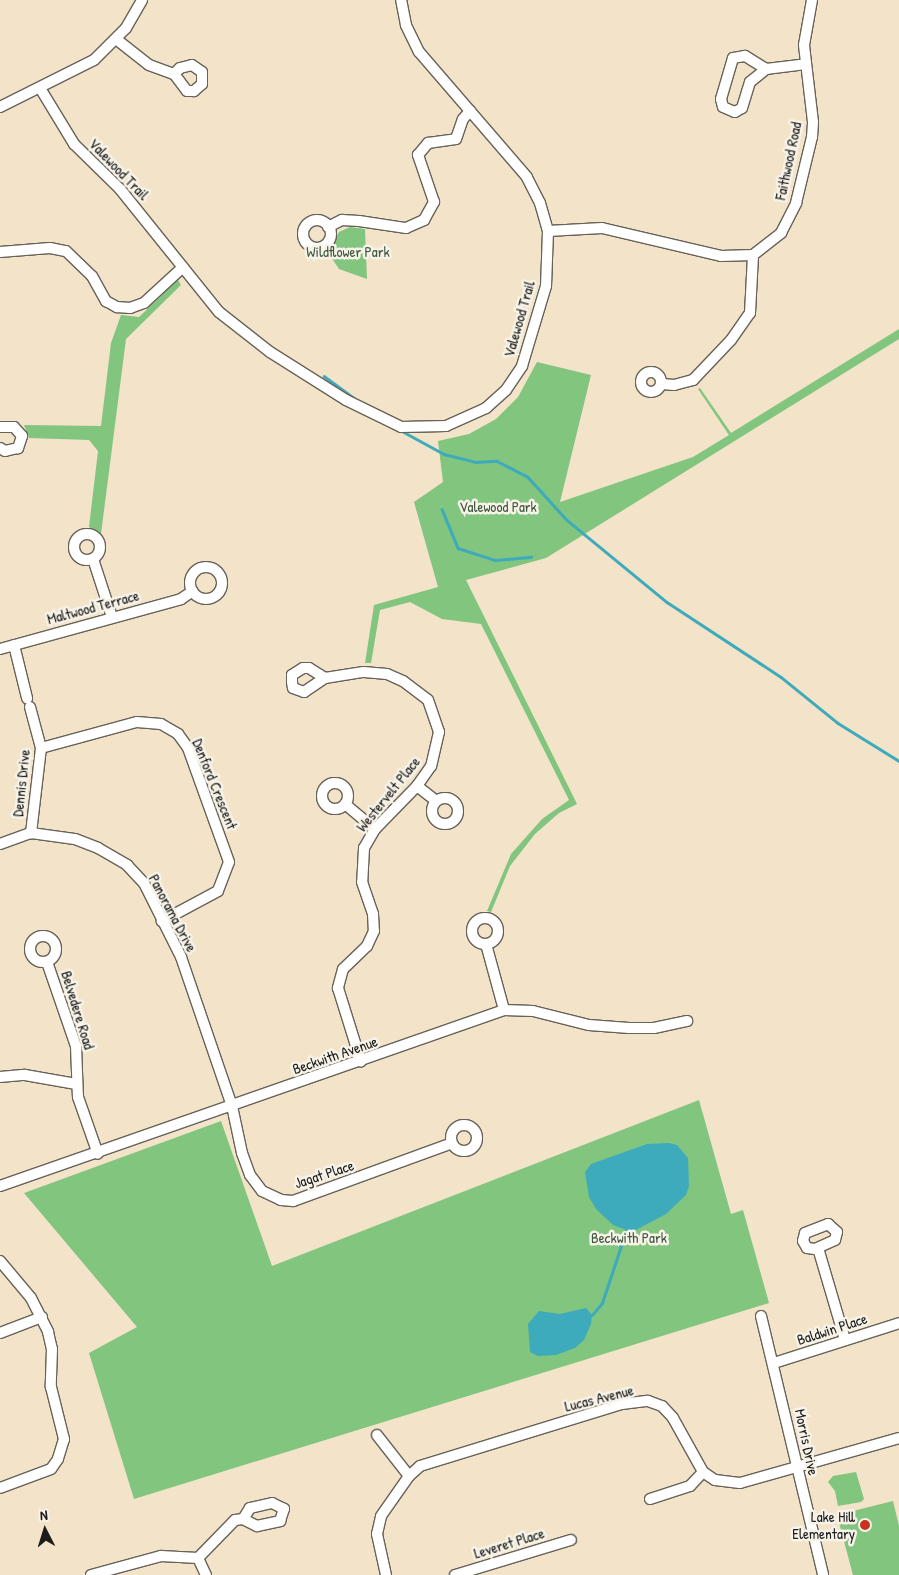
<!DOCTYPE html>
<style>
body{margin:0}
#map{position:relative;width:899px;height:1575px;overflow:hidden;background:#f2e3c9;font-family:"Patrick Hand",sans-serif}
div>[style]{position:absolute}
.green>*{inset:0;background:#81c57f}
.water>*{inset:0;background:#3dabbb}
.stream>*{height:2.5px;margin:-1.25px;padding:0 1.25px;transform-origin:1.25px;border-radius:1.25px;background:#3dabbb}
.roads{filter:drop-shadow(1px 0 #676259) drop-shadow(-1px 0 #676259) drop-shadow(0 1px #676259) drop-shadow(0 -1px #676259)}
.minor>*{height:10px;margin:-5px;padding:0 5px;transform-origin:5px;border-radius:5px;background:#fff}
.minor>.ring{margin:-5px;padding:0;box-sizing:content-box;background:none;border:10px solid #fff;border-radius:50%}
.dots>*{width:14px;height:14px;translate:-50% -50%;box-sizing:border-box;border:2px solid #f7f3e8;border-radius:50%}
span{translate:-50% -50%;white-space:nowrap;text-align:center;line-height:1.15;-webkit-text-stroke:5px #f7f3e8;paint-order:stroke}
.street-label{font-size:15px;color:#1c1c1c}
.park-label{font-size:15px;color:#3f573f}
.poi-label{font-size:15px;color:#1c1c1c}
.right{translate:-100% -50%;text-align:right}
.north{position:absolute;left:20px;top:1505px;width:50px;height:50px;-webkit-text-stroke:4px #f7f3e8;paint-order:stroke;rotate:355deg;font-size:14px;font-weight:700;line-height:20px;text-align:center;color:#1c1c1c}
.north::after{content:'';display:block;margin:auto;width:18px;height:22px;background:#1c1c1c;clip-path:polygon(50% 0,100% 100%,50% 72%,0 100%)}
</style>
<div id="map">
<div class="green">
<div style="clip-path:polygon(350px 227px,365px 229px,367px 279px,339px 269px,327px 251px,339px 232px)"></div>
<div style="clip-path:polygon(178px 280px,181px 285px,126px 339px,101px 534px,89px 527px,98px 451px,89px 440px,29px 438px,24px 425px,101px 426px,111px 343px,121px 315px,139px 317px)"></div>
<div style="clip-path:polygon(899px 329px,899px 339px,546px 558px,466px 580px,577px 804px,559px 813px,535px 834px,510px 866px,491px 912px,487px 911px,511px 854px,542px 819px,569px 800px,481px 624px,442px 619px,410px 602px,380px 610px,371px 663px,365px 663px,374px 605px,438px 587px,414px 502px,443px 482px,438px 441px,469px 434px,496px 419px,518px 397px,537px 362px,591px 375px,560px 502px,693px 457px,729px 435px,698px 389px,700px 388px,731px 433px)"></div>
<div style="clip-path:polygon(699px 1100px,731px 1214px,743px 1210px,769px 1303px,134px 1499px,89px 1353px,137px 1327px,24px 1193px,221px 1121px,272px 1266px)"></div>
<div style="clip-path:polygon(856px 1472px,864px 1499px,861px 1502px,838px 1506px,835px 1491px,828px 1482px,833px 1476px)"></div>
<div style="clip-path:polygon(893px 1501px,899px 1526px,899px 1575px,853px 1575px,837px 1515px)"></div>
</div>
<div class="water">
<div style="clip-path:polygon(669px 1143px,677px 1145px,688px 1158px,689px 1186px,686px 1195px,666px 1214px,632px 1232px,613px 1225px,596px 1209px,589px 1197px,585px 1172px,591px 1164px,647px 1144px)"></div>
<div style="clip-path:polygon(586px 1308px,592px 1315px,591px 1324px,584px 1340px,575px 1348px,556px 1355px,538px 1356px,530px 1352px,528px 1324px,539px 1311px,560px 1314px)"></div>
</div>
<div class="stream">
<div style="left:324px;top:376px;width:41px;rotate:36deg"></div>
<div style="left:402px;top:431px;width:48px;rotate:28.7deg"></div>
<div style="left:444px;top:454px;width:32px;rotate:14deg"></div>
<div style="left:475px;top:462px;width:22px;rotate:-3deg"></div>
<div style="left:497px;top:461px;width:35px;rotate:27deg"></div>
<div style="left:528px;top:477px;width:58px;rotate:47.8deg"></div>
<div style="left:567px;top:520px;width:129px;rotate:39.4deg"></div>
<div style="left:667px;top:602px;width:136px;rotate:33.3deg"></div>
<div style="left:781px;top:677px;width:73px;rotate:38.9deg"></div>
<div style="left:838px;top:723px;width:72px;rotate:31.9deg"></div>
<div style="left:442px;top:509px;width:42px;rotate:67.7deg"></div>
<div style="left:458px;top:548px;width:39px;rotate:18deg"></div>
<div style="left:495px;top:560px;width:36px;rotate:-5deg"></div>
<div style="left:592px;top:1315px;width:16px;rotate:-50deg"></div>
<div style="left:602px;top:1303px;width:76px;rotate:-71.6deg"></div>
</div>
<div class="roads">
<div class="minor">
<div style="left:116px;top:39px;width:42px;rotate:38.2deg"></div>
<div style="left:149px;top:65px;width:27px;rotate:20deg"></div>
<div style="left:192px;top:65px;width:12px;rotate:35deg"></div>
<div style="left:202px;top:72px;width:12px;rotate:90deg"></div>
<div style="left:202px;top:84px;width:11px;rotate:139deg"></div>
<div style="left:194px;top:91px;width:7px;rotate:180deg"></div>
<div style="left:187px;top:91px;width:21px;rotate:-127deg"></div>
<div style="left:174px;top:74px;width:8px;rotate:-45deg"></div>
<div style="left:180px;top:68px;width:12px;rotate:-14deg"></div>
<div style="left:766px;top:69px;width:25px;rotate:-148deg"></div>
<div style="left:745px;top:56px;width:12px;rotate:171deg"></div>
<div style="left:733px;top:58px;width:43px;rotate:106.3deg"></div>
<div style="left:721px;top:99px;width:8px;rotate:76deg"></div>
<div style="left:723px;top:107px;width:13px;rotate:23deg"></div>
<div style="left:735px;top:112px;width:8px;rotate:-30deg"></div>
<div style="left:742px;top:108px;width:27px;rotate:-73deg"></div>
<div style="left:750px;top:82px;width:21px;rotate:-39deg"></div>
<div style="left:766px;top:69px;width:38px;rotate:-7deg"></div>
<div style="left:40px;top:88px;width:66px;rotate:58.7deg"></div>
<div style="left:74px;top:144px;width:64px;rotate:44.4deg"></div>
<div style="left:120px;top:189px;width:158px;rotate:51.2deg"></div>
<div style="left:219px;top:312px;width:65px;rotate:38.1deg"></div>
<div style="left:270px;top:352px;width:90px;rotate:32.3deg"></div>
<div style="left:346px;top:400px;width:61px;rotate:26.1deg"></div>
<div style="left:401px;top:427px;width:45px;rotate:-1.3deg"></div>
<div style="left:446px;top:426px;width:44px;rotate:-24.2deg"></div>
<div style="left:486px;top:408px;width:27px;rotate:-42deg"></div>
<div style="left:506px;top:390px;width:29px;rotate:-56deg"></div>
<div style="left:522px;top:366px;width:84px;rotate:-73.3deg"></div>
<div style="left:546px;top:286px;width:55px;rotate:-87.9deg"></div>
<div style="left:548px;top:231px;width:29px;rotate:-106deg"></div>
<div style="left:540px;top:203px;width:29px;rotate:-117deg"></div>
<div style="left:527px;top:177px;width:165px;rotate:-130.8deg"></div>
<div style="left:419px;top:52px;width:30px;rotate:-116deg"></div>
<div style="left:406px;top:25px;width:25px;rotate:-101deg"></div>
<div style="left:0;top:107px;width:105px;rotate:-26.6deg"></div>
<div style="left:94px;top:60px;width:45px;rotate:-45deg"></div>
<div style="left:126px;top:28px;width:32px;rotate:-60deg"></div>
<div class="ring" style="left:303px;top:220px;width:18px;height:18px"></div>
<div style="left:328px;top:227px;width:16px;rotate:-27deg"></div>
<div style="left:342px;top:220px;width:17px;rotate:3deg"></div>
<div style="left:359px;top:221px;width:48px;rotate:8.5deg"></div>
<div style="left:406px;top:228px;width:20px;rotate:-24deg"></div>
<div style="left:424px;top:220px;width:21px;rotate:-61deg"></div>
<div style="left:434px;top:202px;width:50px;rotate:-108.8deg"></div>
<div style="left:418px;top:155px;width:16px;rotate:-50deg"></div>
<div style="left:428px;top:143px;width:28px;rotate:-8deg"></div>
<div style="left:456px;top:139px;width:21px;rotate:-71deg"></div>
<div style="left:463px;top:119px;width:11px;rotate:-49deg"></div>
<div style="left:548px;top:231px;width:54px;rotate:-3.2deg"></div>
<div style="left:602px;top:228px;width:122px;rotate:13.2deg"></div>
<div style="left:721px;top:256px;width:32px;rotate:-2deg"></div>
<div style="left:753px;top:255px;width:36px;rotate:-38deg"></div>
<div style="left:781px;top:233px;width:34px;rotate:-63deg"></div>
<div style="left:796px;top:203px;width:68px;rotate:-76.4deg"></div>
<div style="left:812px;top:137px;width:15px;rotate:-86deg"></div>
<div style="left:813px;top:122px;width:78px;rotate:-96.7deg"></div>
<div style="left:804px;top:45px;width:46px;rotate:-79.9deg"></div>
<div style="left:0;top:252px;width:50px;rotate:-4.6deg"></div>
<div style="left:50px;top:248px;width:16px;rotate:11deg"></div>
<div style="left:66px;top:251px;width:36px;rotate:44deg"></div>
<div style="left:92px;top:276px;width:29px;rotate:61deg"></div>
<div style="left:106px;top:301px;width:13px;rotate:29deg"></div>
<div style="left:117px;top:307px;width:13px;rotate:4deg"></div>
<div style="left:130px;top:308px;width:15px;rotate:-20deg"></div>
<div style="left:144px;top:303px;width:53px;rotate:-42.7deg"></div>
<div class="ring" style="left:641px;top:372px;width:10px;height:10px"></div>
<div style="left:662px;top:384px;width:12px;rotate:5deg"></div>
<div style="left:674px;top:385px;width:20px;rotate:-15deg"></div>
<div style="left:693px;top:380px;width:55px;rotate:-46.5deg"></div>
<div style="left:731px;top:340px;width:33px;rotate:-55deg"></div>
<div style="left:750px;top:313px;width:58px;rotate:-87deg"></div>
<div style="left:0;top:427px;width:14px"></div>
<div style="left:14px;top:427px;width:12px;rotate:48deg"></div>
<div style="left:22px;top:436px;width:13px;rotate:108deg"></div>
<div style="left:18px;top:448px;width:13px;rotate:167deg"></div>
<div style="left:5px;top:451px;width:6px;rotate:-149deg"></div>
<div class="ring" style="left:74px;top:534px;width:16px;height:16px"></div>
<div style="left:93px;top:559px;width:61px;rotate:71.9deg"></div>
<div class="ring" style="left:190px;top:567px;width:22px;height:22px"></div>
<div style="left:14px;top:645px;width:55px;rotate:76.2deg"></div>
<div style="left:0;top:649px;width:188px;rotate:-15.4deg"></div>
<div style="left:181px;top:599px;width:14px;rotate:-34deg"></div>
<div style="left:325px;top:678px;width:19px;rotate:-148deg"></div>
<div style="left:309px;top:668px;width:6px;rotate:180deg"></div>
<div style="left:303px;top:668px;width:13px;rotate:148deg"></div>
<div style="left:292px;top:675px;width:7px;rotate:90deg"></div>
<div style="left:292px;top:682px;width:6px;rotate:81deg"></div>
<div style="left:293px;top:688px;width:12px;rotate:20deg"></div>
<div style="left:304px;top:692px;width:25px;rotate:-34deg"></div>
<div style="left:325px;top:678px;width:39px;rotate:-9deg"></div>
<div style="left:364px;top:672px;width:23px;rotate:5deg"></div>
<div style="left:387px;top:674px;width:17px;rotate:24deg"></div>
<div style="left:403px;top:681px;width:31px;rotate:37deg"></div>
<div style="left:428px;top:700px;width:34px;rotate:71deg"></div>
<div style="left:439px;top:732px;width:35px;rotate:103deg"></div>
<div style="left:431px;top:766px;width:24px;rotate:125deg"></div>
<div style="left:417px;top:786px;width:60px;rotate:134.3deg"></div>
<div style="left:375px;top:829px;width:22px;rotate:120deg"></div>
<div style="left:364px;top:848px;width:34px;rotate:93deg"></div>
<div style="left:362px;top:882px;width:34px;rotate:71deg"></div>
<div style="left:373px;top:914px;width:17px;rotate:87deg"></div>
<div style="left:374px;top:931px;width:17px;rotate:115deg"></div>
<div style="left:367px;top:946px;width:33px;rotate:136deg"></div>
<div style="left:343px;top:969px;width:20px;rotate:105deg"></div>
<div style="left:338px;top:988px;width:77px;rotate:72.7deg"></div>
<div style="left:30px;top:707px;width:42px;rotate:75deg"></div>
<div style="left:41px;top:748px;width:86px;rotate:96.7deg"></div>
<div style="left:41px;top:748px;width:99px;rotate:-15.2deg"></div>
<div style="left:137px;top:722px;width:24px;rotate:5deg"></div>
<div style="left:161px;top:724px;width:20px;rotate:30deg"></div>
<div style="left:178px;top:734px;width:17px;rotate:54deg"></div>
<div style="left:188px;top:748px;width:121px;rotate:70.2deg"></div>
<div style="left:229px;top:862px;width:31px;rotate:111deg"></div>
<div style="left:218px;top:891px;width:64px;rotate:151.8deg"></div>
<div class="ring" style="left:322px;top:783px;width:16px;height:16px"></div>
<div style="left:417px;top:786px;width:24px;rotate:38deg"></div>
<div class="ring" style="left:432px;top:798px;width:16px;height:16px"></div>
<div style="left:345px;top:804px;width:39px;rotate:40deg"></div>
<div style="left:0;top:844px;width:33px;rotate:-20deg"></div>
<div style="left:31px;top:833px;width:44px;rotate:7.8deg"></div>
<div style="left:75px;top:839px;width:25px;rotate:21deg"></div>
<div style="left:98px;top:848px;width:34px;rotate:30deg"></div>
<div style="left:127px;top:865px;width:25px;rotate:47deg"></div>
<div style="left:144px;top:883px;width:83px;rotate:63.4deg"></div>
<div style="left:181px;top:957px;width:157px;rotate:71.1deg"></div>
<div style="left:232px;top:1106px;width:48px;rotate:78deg"></div>
<div style="left:242px;top:1153px;width:23px;rotate:70deg"></div>
<div style="left:250px;top:1175px;width:20px;rotate:53deg"></div>
<div style="left:262px;top:1191px;width:21px;rotate:25deg"></div>
<div style="left:281px;top:1200px;width:12px;rotate:5deg"></div>
<div style="left:293px;top:1201px;width:169px;rotate:-20deg"></div>
<div class="ring" style="left:472px;top:918px;width:16px;height:16px"></div>
<div class="ring" style="left:30px;top:936px;width:16px;height:16px"></div>
<div style="left:486px;top:944px;width:68px;rotate:74.7deg"></div>
<div style="left:47px;top:962px;width:89px;rotate:71deg"></div>
<div style="left:76px;top:1046px;width:51px;rotate:87.8deg"></div>
<div style="left:78px;top:1097px;width:60px;rotate:70.7deg"></div>
<div style="left:0;top:1077px;width:25px;rotate:-5deg"></div>
<div style="left:25px;top:1075px;width:52px;rotate:10deg"></div>
<div class="ring" style="left:451px;top:1125px;width:16px;height:16px"></div>
<div style="left:0;top:1186px;width:534px;rotate:-19.25deg"></div>
<div style="left:504px;top:1010px;width:29px;rotate:2deg"></div>
<div style="left:533px;top:1011px;width:58px;rotate:14deg"></div>
<div style="left:589px;top:1025px;width:40px;rotate:4.3deg"></div>
<div style="left:629px;top:1028px;width:25px"></div>
<div style="left:654px;top:1028px;width:34px;rotate:-12deg"></div>
<div style="left:828px;top:1224px;width:12px;rotate:42deg"></div>
<div style="left:837px;top:1232px;width:8px;rotate:104deg"></div>
<div style="left:835px;top:1240px;width:22px;rotate:156deg"></div>
<div style="left:815px;top:1249px;width:8px;rotate:-173deg"></div>
<div style="left:807px;top:1248px;width:8px;rotate:-120deg"></div>
<div style="left:803px;top:1241px;width:8px;rotate:-76deg"></div>
<div style="left:805px;top:1233px;width:25px;rotate:-21deg"></div>
<div style="left:818px;top:1248px;width:96px;rotate:73.6deg"></div>
<div style="left:0;top:1261px;width:48px;rotate:50deg"></div>
<div style="left:31px;top:1298px;width:38px;rotate:63deg"></div>
<div style="left:48px;top:1332px;width:17px;rotate:77deg"></div>
<div style="left:52px;top:1349px;width:38px;rotate:92deg"></div>
<div style="left:51px;top:1387px;width:54px;rotate:76deg"></div>
<div style="left:64px;top:1439px;width:21px;rotate:107deg"></div>
<div style="left:58px;top:1459px;width:12px;rotate:125deg"></div>
<div style="left:51px;top:1469px;width:54px;rotate:159.6deg"></div>
<div style="left:761px;top:1316px;width:266px;rotate:76.5deg"></div>
<div style="left:0;top:1333px;width:45px;rotate:-20.9deg"></div>
<div style="left:774px;top:1363px;width:131px;rotate:-17.7deg"></div>
<div style="left:377px;top:1435px;width:52px;rotate:52deg"></div>
<div style="left:650px;top:1499px;width:42px;rotate:-18deg"></div>
<div style="left:690px;top:1486px;width:19px;rotate:-47deg"></div>
<div style="left:198px;top:1558px;width:53px;rotate:-45.8deg"></div>
<div style="left:235px;top:1520px;width:8px;rotate:-7deg"></div>
<div style="left:243px;top:1519px;width:16px;rotate:27deg"></div>
<div style="left:257px;top:1526px;width:24px;rotate:-12deg"></div>
<div style="left:280px;top:1521px;width:13px;rotate:-72deg"></div>
<div style="left:284px;top:1509px;width:13px;rotate:-153deg"></div>
<div style="left:272px;top:1503px;width:23px;rotate:167deg"></div>
<div style="left:250px;top:1508px;width:13px;rotate:122deg"></div>
<div style="left:91px;top:1575px;width:73px;rotate:-15.2deg"></div>
<div style="left:161px;top:1556px;width:37px;rotate:3deg"></div>
<div style="left:198px;top:1558px;width:19px;rotate:65deg"></div>
<div style="left:386px;top:1575px;width:42px;rotate:-102.4deg"></div>
<div style="left:377px;top:1534px;width:18px;rotate:-77deg"></div>
<div style="left:381px;top:1516px;width:49px;rotate:-55deg"></div>
<div style="left:409px;top:1476px;width:15px;rotate:-42deg"></div>
<div style="left:420px;top:1466px;width:211px;rotate:-17.1deg"></div>
<div style="left:622px;top:1404px;width:26px;rotate:-7deg"></div>
<div style="left:648px;top:1401px;width:15px;rotate:20deg"></div>
<div style="left:662px;top:1406px;width:16px;rotate:47deg"></div>
<div style="left:673px;top:1418px;width:62px;rotate:60.9deg"></div>
<div style="left:703px;top:1472px;width:14px;rotate:34deg"></div>
<div style="left:715px;top:1480px;width:25px;rotate:7deg"></div>
<div style="left:740px;top:1483px;width:165px;rotate:-15.8deg"></div>
<div style="left:455px;top:1575px;width:121px;rotate:-16.8deg"></div>
</div>
</div>
<div class="dots">
<div style="left:865px;top:1525px;background:#c8321e"></div>
</div>
<div class="street-label">
<span style="left:788px;top:161px;rotate:-78deg">Faithwood Road</span>
<span style="left:119px;top:169px;rotate:46deg">Valewood Trail</span>
<span style="left:519px;top:319px;rotate:-74deg">Valewood Trail</span>
<span style="left:93px;top:607px;rotate:-15deg">Maltwood Terrace</span>
<span style="left:21px;top:783px;rotate:-84deg">Dennis Drive</span>
<span style="left:215px;top:784px;rotate:68deg">Denford Crescent</span>
<span style="left:388px;top:794px;rotate:-51deg">Westervelt Place</span>
<span style="left:173px;top:913px;rotate:62deg">Panorama Drive</span>
<span style="left:78px;top:1010px;rotate:73deg">Belvedere Road</span>
<span style="left:335px;top:1055px;rotate:-19deg">Beckwith Avenue</span>
<span style="left:324px;top:1174px;rotate:-18deg">Jagat Place</span>
<span style="left:832px;top:1329px;rotate:-18deg">Baldwin Place</span>
<span style="left:599px;top:1398px;rotate:-14deg">Lucas Avenue</span>
<span style="left:807px;top:1442px;rotate:78deg">Morris Drive</span>
<span style="left:509px;top:1543px;rotate:-17deg">Leveret Place</span>
</div>
<div class="park-label">
<span style="left:348px;top:252px">Wildflower Park</span>
<span style="left:498px;top:507px">Valewood Park</span>
<span style="left:629px;top:1238px">Beckwith Park</span>
</div>
<div class="poi-label">
<span class="right" style="left:855px;top:1525px">Lake Hill<br>Elementary</span>
</div>
<div class="north">N</div>
</div>
